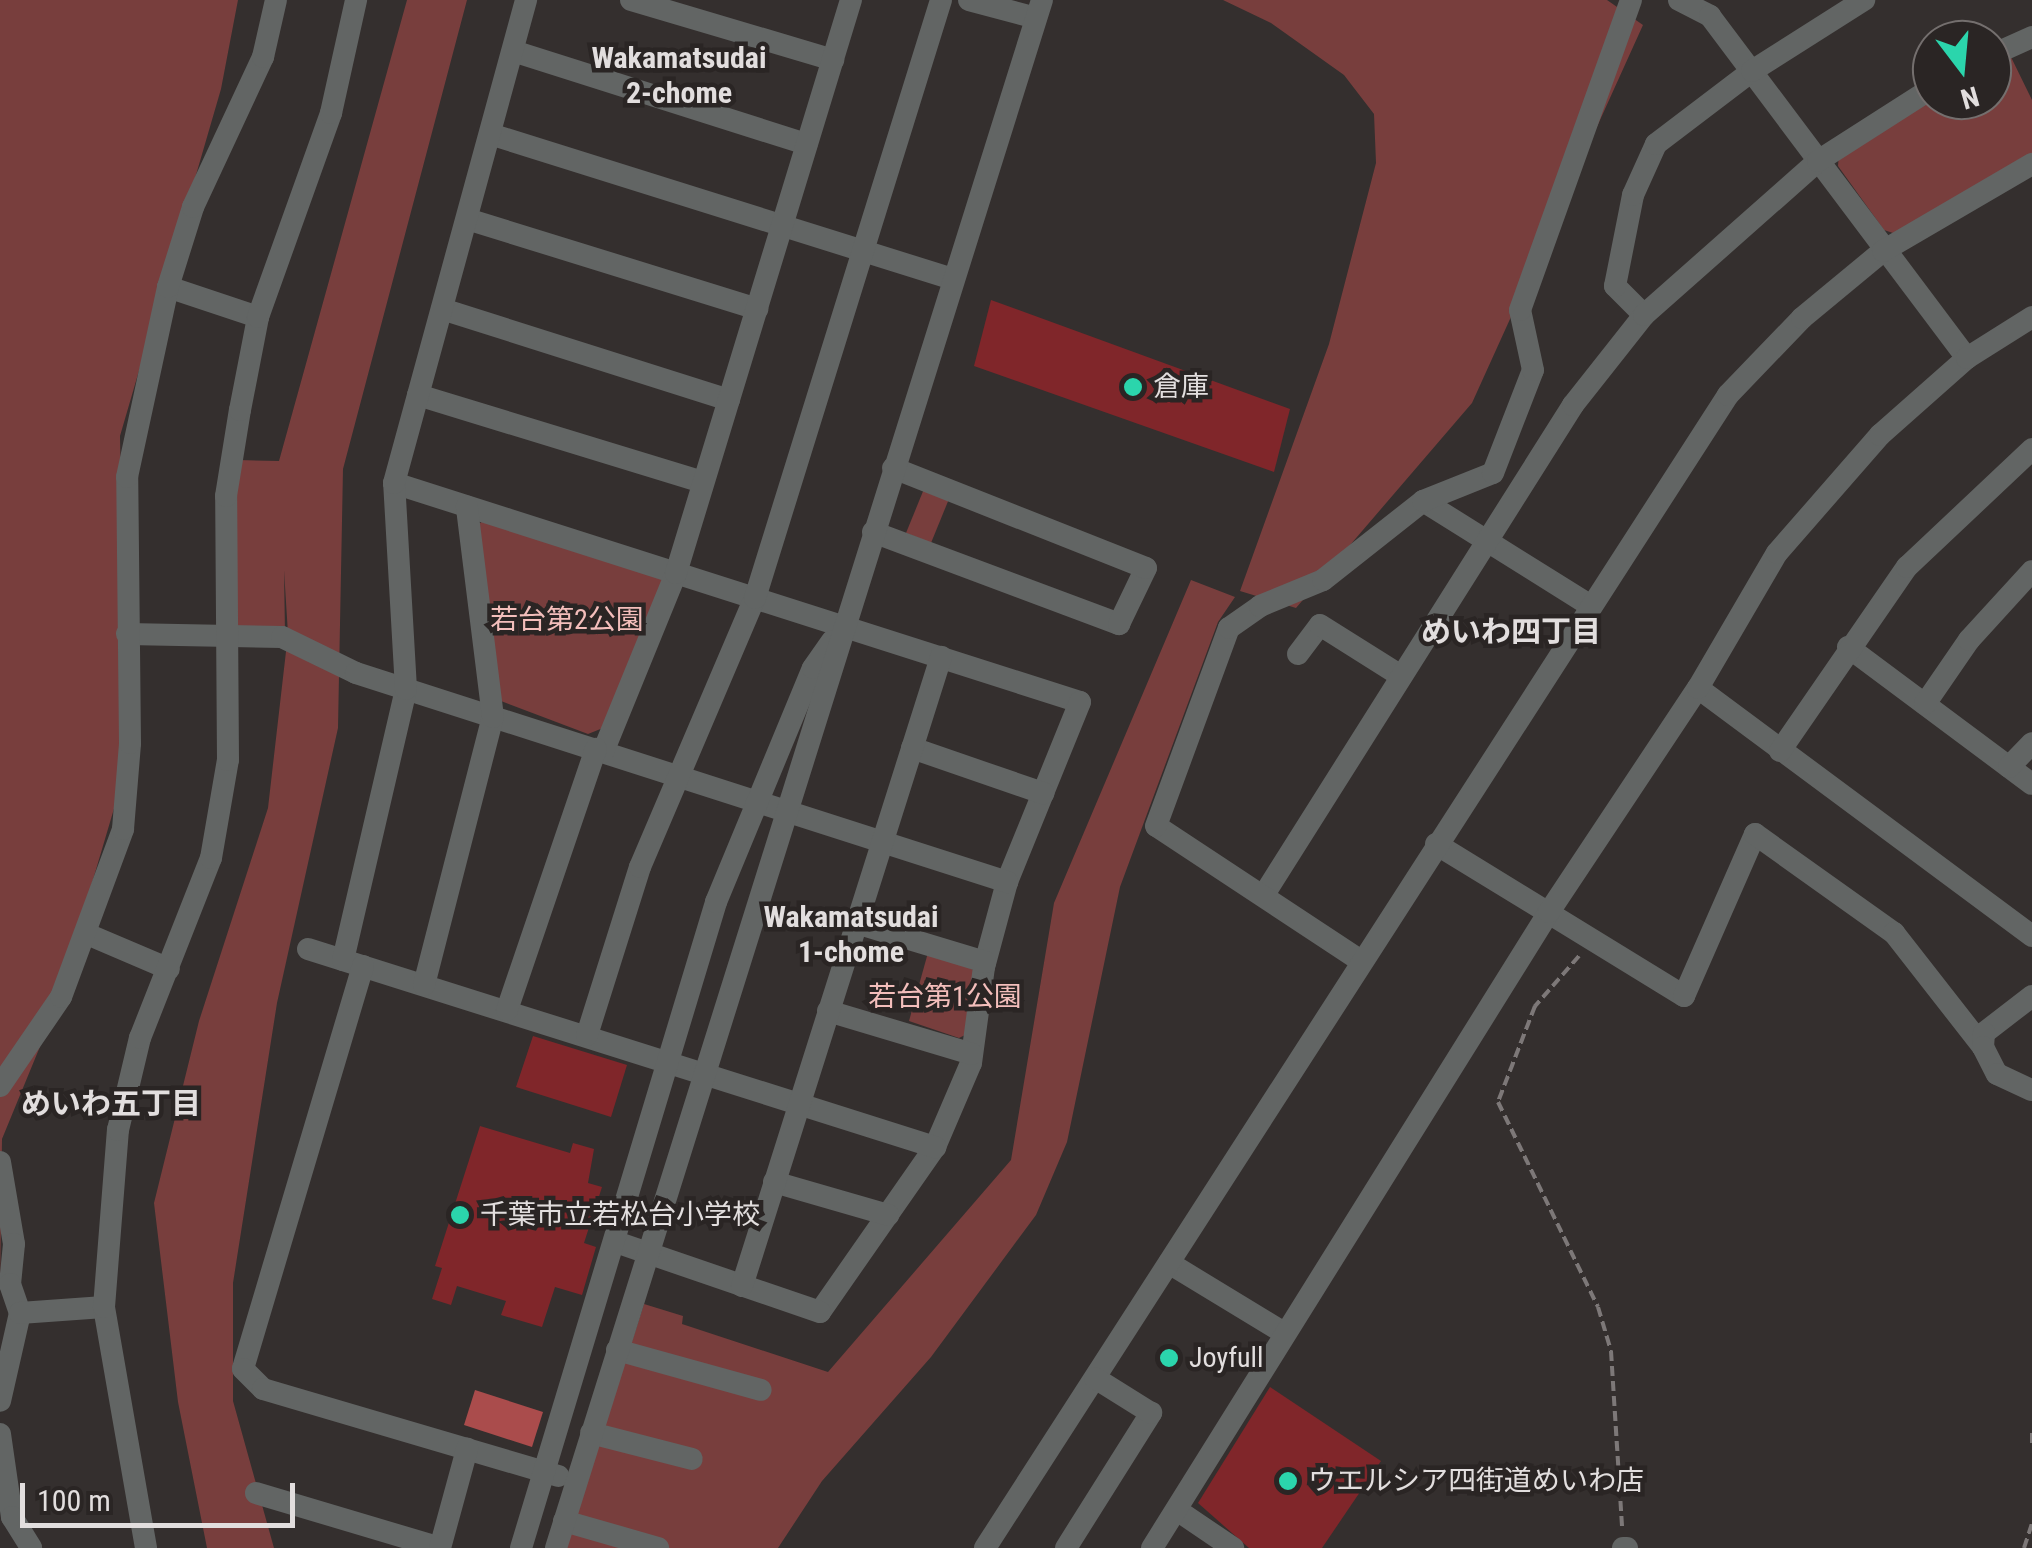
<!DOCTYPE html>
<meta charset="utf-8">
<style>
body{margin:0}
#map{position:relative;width:2032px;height:1548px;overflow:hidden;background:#342f2e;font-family:"Roboto Condensed","Noto Sans JP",sans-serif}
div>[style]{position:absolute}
.green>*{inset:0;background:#783e3d}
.water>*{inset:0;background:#aa4c4c}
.building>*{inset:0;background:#80262a}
.path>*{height:4px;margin-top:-2px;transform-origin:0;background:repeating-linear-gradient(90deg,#7d7878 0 10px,transparent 0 15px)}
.minor>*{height:22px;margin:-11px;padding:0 11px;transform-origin:11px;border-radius:11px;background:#626564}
.dots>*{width:28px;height:28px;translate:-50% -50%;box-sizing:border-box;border:5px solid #2a2524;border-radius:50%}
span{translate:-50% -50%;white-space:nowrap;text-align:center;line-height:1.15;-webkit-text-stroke:9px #2a2524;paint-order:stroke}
.poi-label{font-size:28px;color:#e2dede}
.left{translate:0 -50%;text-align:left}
.park-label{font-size:28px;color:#f3bebb}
.neighbourhood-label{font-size:30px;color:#e2dede;font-weight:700}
.north{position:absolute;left:1912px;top:20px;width:100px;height:100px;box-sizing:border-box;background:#2a2524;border:2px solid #746f6e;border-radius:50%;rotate:164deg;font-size:28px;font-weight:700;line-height:40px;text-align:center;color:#e2dede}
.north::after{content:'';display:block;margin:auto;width:35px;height:45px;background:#2bd5ac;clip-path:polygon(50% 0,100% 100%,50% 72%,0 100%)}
.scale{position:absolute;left:20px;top:1483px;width:275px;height:45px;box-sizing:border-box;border:5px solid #e2dede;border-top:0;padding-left:12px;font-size:30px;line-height:35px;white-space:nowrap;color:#e2dede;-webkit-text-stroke:8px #2a2524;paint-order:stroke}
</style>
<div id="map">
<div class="green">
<div style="clip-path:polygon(0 0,238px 0,221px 89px,120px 436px,126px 768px,53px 1015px,2px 1139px,0 1289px)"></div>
<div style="clip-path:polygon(407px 0,467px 0,343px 469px,338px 728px,277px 1003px,233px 1283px,233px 1401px,274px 1548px,207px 1548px,178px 1402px,154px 1203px,199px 1021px,268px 808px,288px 634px,284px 570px,285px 633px,238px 630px,230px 623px,238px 460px,279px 461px)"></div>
<div style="clip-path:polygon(1223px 0,1607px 0,1643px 25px,1472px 403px,1296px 608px,1240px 591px,1329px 344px,1376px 163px,1374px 114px,1344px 75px,1271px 23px)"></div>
<div style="clip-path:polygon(2010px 55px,2032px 100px,2032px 153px,1896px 234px,1884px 230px,1838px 166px,1839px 152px,1932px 100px,1992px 100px,1992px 64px)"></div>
<div style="clip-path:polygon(926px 484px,951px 494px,931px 543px,906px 533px)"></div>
<div style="clip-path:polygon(489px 516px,661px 570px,665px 582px,603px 728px,588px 734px,501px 701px,479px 524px)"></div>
<div style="clip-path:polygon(1191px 580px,1235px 597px,1218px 622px,1120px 887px,1067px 1142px,1036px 1215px,931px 1357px,822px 1481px,778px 1548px,565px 1548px,644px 1304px,683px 1316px,682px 1324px,828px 1372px,1011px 1160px,1054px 903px)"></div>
<div style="clip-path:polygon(929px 949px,978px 972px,967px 1034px,959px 1038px,909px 1021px)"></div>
</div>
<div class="water">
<div style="clip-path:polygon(475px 1390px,543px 1412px,532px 1447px,464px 1425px)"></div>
</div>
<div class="building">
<div style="clip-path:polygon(991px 300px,1290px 409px,1274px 472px,974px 366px)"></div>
<div style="clip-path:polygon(533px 1036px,627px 1065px,611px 1117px,516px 1087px)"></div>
<div style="clip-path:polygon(480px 1126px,570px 1153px,573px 1143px,594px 1149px,588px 1183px,602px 1187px,584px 1243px,596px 1247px,582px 1295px,555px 1287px,542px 1327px,501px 1315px,506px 1301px,457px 1286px,451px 1305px,432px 1299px,442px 1268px,435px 1266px)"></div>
<div style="clip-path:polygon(1270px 1387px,1381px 1461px,1322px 1548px,1249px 1548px,1198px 1503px)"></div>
</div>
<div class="path">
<div style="left:1579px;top:956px;width:67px;rotate:131.3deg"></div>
<div style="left:1535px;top:1006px;width:103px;rotate:111.1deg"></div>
<div style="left:1498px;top:1102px;width:228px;rotate:64deg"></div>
<div style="left:1598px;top:1307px;width:46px;rotate:73.5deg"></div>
<div style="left:1611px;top:1351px;width:176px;rotate:86.4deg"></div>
<div style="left:2032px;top:1433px;width:14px;rotate:90deg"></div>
<div style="left:2024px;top:1548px;width:25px;rotate:-72deg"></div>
</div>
<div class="minor">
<div style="left:631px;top:0;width:211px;rotate:16.5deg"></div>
<div style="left:969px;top:0;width:69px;rotate:15deg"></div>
<div style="left:1679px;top:0;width:35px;rotate:27deg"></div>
<div style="left:1710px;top:16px;width:428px;rotate:53.1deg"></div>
<div style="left:513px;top:51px;width:308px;rotate:17.6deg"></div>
<div style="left:1992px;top:55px;width:44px;rotate:-24.2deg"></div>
<div style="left:490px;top:134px;width:485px;rotate:17.4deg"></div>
<div style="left:467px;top:219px;width:304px;rotate:17.2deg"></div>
<div style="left:168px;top:287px;width:95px;rotate:18.4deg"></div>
<div style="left:442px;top:309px;width:301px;rotate:17.6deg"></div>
<div style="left:1644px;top:315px;width:41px;rotate:-135deg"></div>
<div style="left:1615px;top:286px;width:93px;rotate:-78.8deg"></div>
<div style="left:1633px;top:195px;width:56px;rotate:-65.7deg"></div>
<div style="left:1656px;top:144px;width:121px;rotate:-37.2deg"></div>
<div style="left:1752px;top:71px;width:133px;rotate:-32.4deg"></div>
<div style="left:418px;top:395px;width:298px;rotate:17deg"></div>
<div style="left:394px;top:483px;width:720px;rotate:17.71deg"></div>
<div style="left:1080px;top:702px;width:194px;rotate:112.1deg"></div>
<div style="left:1007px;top:882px;width:88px;rotate:105.1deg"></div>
<div style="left:984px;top:967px;width:97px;rotate:97.7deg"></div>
<div style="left:971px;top:1063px;width:91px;rotate:113.2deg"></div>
<div style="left:935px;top:1147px;width:201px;rotate:124.9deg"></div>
<div style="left:820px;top:1312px;width:217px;rotate:-161.1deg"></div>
<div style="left:1423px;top:501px;width:195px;rotate:32deg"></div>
<div style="left:873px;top:532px;width:263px;rotate:20.5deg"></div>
<div style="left:1119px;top:624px;width:62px;rotate:-64.3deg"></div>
<div style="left:1146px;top:568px;width:272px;rotate:-158.4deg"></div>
<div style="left:127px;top:634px;width:155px;rotate:1.1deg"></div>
<div style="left:282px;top:637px;width:82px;rotate:25.9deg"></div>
<div style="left:356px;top:673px;width:684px;rotate:17.8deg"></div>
<div style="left:1848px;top:647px;width:229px;rotate:36.7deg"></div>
<div style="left:1298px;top:654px;width:36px;rotate:-53deg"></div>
<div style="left:1320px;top:625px;width:96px;rotate:32.2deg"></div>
<div style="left:1698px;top:688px;width:416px;rotate:36.6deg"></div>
<div style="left:1925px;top:704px;width:78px;rotate:-55.5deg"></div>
<div style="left:1969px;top:640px;width:93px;rotate:-47.6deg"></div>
<div style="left:912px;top:748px;width:139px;rotate:19deg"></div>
<div style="left:1780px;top:751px;width:224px;rotate:-55.4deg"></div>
<div style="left:1907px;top:567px;width:172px;rotate:-43.3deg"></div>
<div style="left:603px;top:752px;width:193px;rotate:-67.8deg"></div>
<div style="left:676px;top:573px;width:599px;rotate:-73.02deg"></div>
<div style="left:2009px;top:767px;width:33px;rotate:-46deg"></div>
<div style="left:1436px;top:844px;width:291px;rotate:31.5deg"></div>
<div style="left:1684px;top:996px;width:177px;rotate:-66.3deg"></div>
<div style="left:1755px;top:834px;width:171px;rotate:35.5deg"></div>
<div style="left:1894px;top:933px;width:145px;rotate:52deg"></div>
<div style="left:1265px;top:893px;width:577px;rotate:-57.74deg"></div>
<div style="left:1573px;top:405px;width:115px;rotate:-51.7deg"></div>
<div style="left:1644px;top:315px;width:232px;rotate:-41.5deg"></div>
<div style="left:1818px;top:161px;width:135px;rotate:-32.6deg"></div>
<div style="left:856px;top:923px;width:135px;rotate:16.8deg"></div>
<div style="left:87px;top:934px;width:89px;rotate:23.1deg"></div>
<div style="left:308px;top:949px;width:658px;rotate:17.53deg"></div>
<div style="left:343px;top:960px;width:278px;rotate:-76.9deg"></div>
<div style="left:406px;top:689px;width:206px;rotate:-93.3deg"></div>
<div style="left:394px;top:483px;width:501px;rotate:-74.71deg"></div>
<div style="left:1361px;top:961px;width:245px;rotate:-146.6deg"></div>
<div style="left:1156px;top:826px;width:211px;rotate:-69.8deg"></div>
<div style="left:1229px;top:628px;width:38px;rotate:-35deg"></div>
<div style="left:1260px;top:606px;width:68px;rotate:-22.4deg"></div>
<div style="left:1323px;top:580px;width:127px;rotate:-38.3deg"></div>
<div style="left:1423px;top:501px;width:75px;rotate:-21.8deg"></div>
<div style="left:1493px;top:473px;width:110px;rotate:-68.8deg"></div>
<div style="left:1533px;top:370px;width:61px;rotate:-102.2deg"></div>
<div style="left:1520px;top:310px;width:329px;rotate:-70.3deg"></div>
<div style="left:363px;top:966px;width:420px;rotate:106.6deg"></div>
<div style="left:243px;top:1369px;width:28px;rotate:45deg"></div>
<div style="left:263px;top:1389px;width:308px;rotate:16.4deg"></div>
<div style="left:424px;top:985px;width:277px;rotate:-75.6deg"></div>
<div style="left:493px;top:717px;width:212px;rotate:-97.1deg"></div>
<div style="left:2032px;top:996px;width:61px;rotate:142.4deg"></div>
<div style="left:1984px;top:1033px;width:14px;rotate:94deg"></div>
<div style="left:1983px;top:1047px;width:30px;rotate:63deg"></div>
<div style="left:1997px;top:1074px;width:38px;rotate:25deg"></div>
<div style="left:507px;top:1010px;width:276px;rotate:-71.2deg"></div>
<div style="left:828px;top:1011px;width:150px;rotate:16.6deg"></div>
<div style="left:587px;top:1035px;width:176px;rotate:-72.5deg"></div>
<div style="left:640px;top:867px;width:293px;rotate:-66.9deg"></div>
<div style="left:755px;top:598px;width:626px;rotate:-72.72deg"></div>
<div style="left:0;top:1086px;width:108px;rotate:-55.6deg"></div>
<div style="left:61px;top:997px;width:179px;rotate:-69.7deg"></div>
<div style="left:123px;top:829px;width:86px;rotate:-85.3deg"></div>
<div style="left:130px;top:743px;width:266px;rotate:-90.6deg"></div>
<div style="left:127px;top:477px;width:194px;rotate:-77.8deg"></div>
<div style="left:168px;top:287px;width:84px;rotate:-72.6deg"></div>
<div style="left:193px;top:207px;width:166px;rotate:-65deg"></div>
<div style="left:263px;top:57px;width:58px;rotate:-77.2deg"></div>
<div style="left:0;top:1162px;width:83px;rotate:80.3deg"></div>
<div style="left:14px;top:1244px;width:40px;rotate:95.7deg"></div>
<div style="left:10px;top:1284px;width:31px;rotate:71deg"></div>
<div style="left:20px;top:1313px;width:90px;rotate:102.8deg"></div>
<div style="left:774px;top:1182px;width:119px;rotate:16.1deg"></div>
<div style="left:1169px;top:1263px;width:135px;rotate:31.3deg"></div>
<div style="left:742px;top:1286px;width:660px;rotate:-72.44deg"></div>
<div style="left:20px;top:1313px;width:84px;rotate:-4.1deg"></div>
<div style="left:617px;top:1350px;width:149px;rotate:15.5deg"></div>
<div style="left:591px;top:1433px;width:104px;rotate:14.4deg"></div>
<div style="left:0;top:1434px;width:84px;rotate:81.8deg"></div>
<div style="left:12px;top:1517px;width:36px;rotate:58deg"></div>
<div style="left:256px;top:1493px;width:192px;rotate:16.6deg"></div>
<div style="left:440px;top:1548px;width:103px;rotate:-74.7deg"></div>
<div style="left:1177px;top:1510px;width:68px;rotate:34.2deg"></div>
<div style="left:564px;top:1521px;width:98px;rotate:16deg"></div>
<div style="left:146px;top:1548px;width:245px;rotate:-99.9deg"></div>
<div style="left:104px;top:1307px;width:178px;rotate:-85.5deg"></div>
<div style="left:118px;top:1130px;width:95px;rotate:-76.6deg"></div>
<div style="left:140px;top:1038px;width:193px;rotate:-68.5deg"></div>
<div style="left:211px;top:858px;width:99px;rotate:-80.2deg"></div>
<div style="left:228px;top:760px;width:264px;rotate:-90.4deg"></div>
<div style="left:226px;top:496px;width:87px;rotate:-80.8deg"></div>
<div style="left:240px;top:410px;width:95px;rotate:-79deg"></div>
<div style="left:258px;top:317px;width:217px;rotate:-70.3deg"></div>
<div style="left:331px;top:113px;width:116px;rotate:-77.5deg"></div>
<div style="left:521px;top:1548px;width:675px;rotate:-73.2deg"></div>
<div style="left:716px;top:902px;width:253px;rotate:-67.5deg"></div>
<div style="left:813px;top:668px;width:33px;rotate:-55deg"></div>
<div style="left:556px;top:1548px;width:1622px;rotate:-72.57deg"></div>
<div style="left:985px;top:1548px;width:1372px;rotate:-57.2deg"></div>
<div style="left:1728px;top:395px;width:107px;rotate:-46.1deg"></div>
<div style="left:1802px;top:318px;width:105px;rotate:-39.6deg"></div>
<div style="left:1883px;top:251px;width:173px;rotate:-30.3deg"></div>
<div style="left:1066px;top:1548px;width:160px;rotate:-57.8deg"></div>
<div style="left:1151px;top:1413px;width:66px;rotate:-148deg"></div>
<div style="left:1152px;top:1548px;width:750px;rotate:-58.03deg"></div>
<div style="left:1549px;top:912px;width:269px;rotate:-56.4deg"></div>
<div style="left:1698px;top:688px;width:156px;rotate:-59.7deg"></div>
<div style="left:1777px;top:553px;width:157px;rotate:-48.9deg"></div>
<div style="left:1880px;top:435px;width:116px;rotate:-41.5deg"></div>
<div style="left:1967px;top:358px;width:77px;rotate:-32.2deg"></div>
<div style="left:1623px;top:1548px;width:4px"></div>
</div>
<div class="dots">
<div style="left:1133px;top:387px;background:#2bd5ac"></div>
<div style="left:460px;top:1215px;background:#2bd5ac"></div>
<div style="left:1169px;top:1358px;background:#2bd5ac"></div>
<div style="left:1288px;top:1481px;background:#2bd5ac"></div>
</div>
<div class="poi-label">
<span class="left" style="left:1153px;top:387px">倉庫</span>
<span class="left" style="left:480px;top:1215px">千葉市立若松台小学校</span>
<span class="left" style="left:1189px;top:1358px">Joyfull</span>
<span class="left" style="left:1308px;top:1481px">ウエルシア四街道めいわ店</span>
</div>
<div class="park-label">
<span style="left:567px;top:620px">若台第2公園</span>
<span style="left:945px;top:997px">若台第1公園</span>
</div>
<div class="neighbourhood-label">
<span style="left:679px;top:75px">Wakamatsudai<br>2-chome</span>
<span style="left:1511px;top:632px">めいわ四丁目</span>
<span style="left:851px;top:934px">Wakamatsudai<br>1-chome</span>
<span style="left:111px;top:1104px">めいわ五丁目</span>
</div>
<div class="north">N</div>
<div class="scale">100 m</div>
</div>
